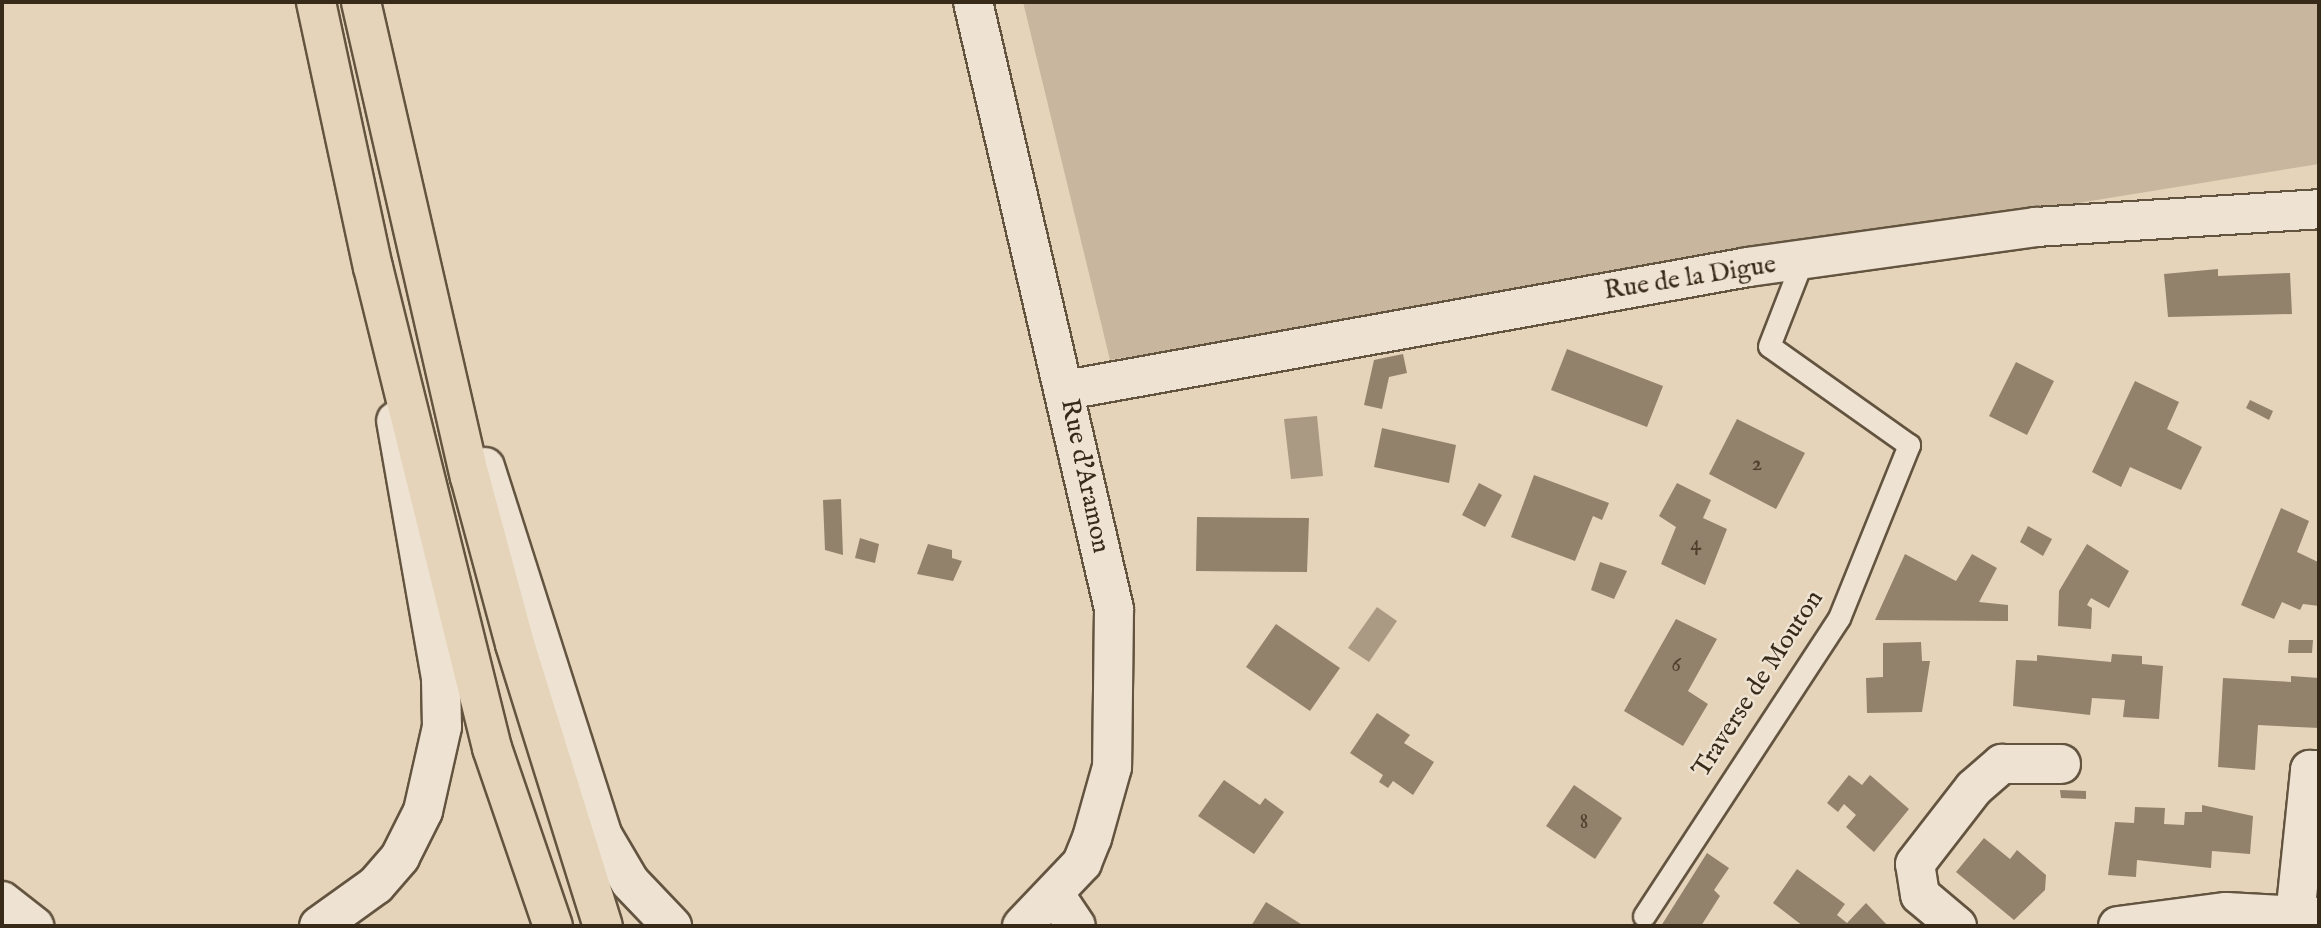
<!DOCTYPE html>
<style>
body{margin:0}
#map{position:relative;width:2321px;height:928px;overflow:hidden;background:#e5d4ba;font-family:"IM FELL English",serif}
div>[style]{position:absolute}
.green>*{inset:0;background:#c8b79e}
.water>*{inset:0;background:#aa9a83}
.building>*{inset:0;background:#92826c}
.roads{filter:drop-shadow(2px 0 #635440) drop-shadow(-2px 0 #635440) drop-shadow(0 2px #635440) drop-shadow(0 -2px #635440)}
.service>*{height:21px;margin:-10.5px;padding:0 10.5px;transform-origin:10.5px;border-radius:10.5px;background:#eee3d2}
.minor>*{height:38px;margin:-19px;padding:0 19px;transform-origin:19px;border-radius:19px;background:#eee3d2}
.secondary>*{height:38px;margin:-19px;padding:0 19px;transform-origin:19px;border-radius:19px;background:#eee3d2}
.primary>*{height:38px;margin:-19px;padding:0 19px;transform-origin:19px;border-radius:19px;background:#e5d4ba}
span{translate:-50% -50%;white-space:nowrap;text-align:center;line-height:1.15;-webkit-text-stroke:5px #eee3d2;paint-order:stroke}
.number-label{font-size:23px;color:#4e402d}
.number-label span{-webkit-text-stroke-width:0}
.street-label{font-size:26px;color:#382a18}
.frame{position:absolute;inset:0;border:4px solid #382a18;pointer-events:none}
</style>
<div id="map">
<div class="green">
<div style="clip-path:polygon(1023px 2px,2319px 2px,2319px 164px,1110px 360px)"></div>
</div>
<div class="water">
<div style="clip-path:polygon(1317px 416px,1323px 476px,1291px 479px,1284px 419px)"></div>
<div style="clip-path:polygon(1377px 607px,1397px 621px,1369px 662px,1348px 648px)"></div>
</div>
<div class="building">
<div style="clip-path:polygon(2218px 269px,2218px 276px,2290px 273px,2292px 314px,2168px 317px,2164px 274px)"></div>
<div style="clip-path:polygon(1567px 349px,1663px 386px,1647px 427px,1551px 390px)"></div>
<div style="clip-path:polygon(1403px 354px,1407px 373px,1389px 377px,1382px 409px,1364px 405px,1374px 360px)"></div>
<div style="clip-path:polygon(2016px 362px,2054px 381px,2027px 435px,1989px 416px)"></div>
<div style="clip-path:polygon(2135px 381px,2179px 402px,2167px 429px,2202px 447px,2181px 490px,2130px 467px,2121px 487px,2092px 472px)"></div>
<div style="clip-path:polygon(2250px 400px,2273px 411px,2269px 420px,2246px 408px)"></div>
<div style="clip-path:polygon(1737px 419px,1805px 453px,1776px 509px,1709px 474px)"></div>
<div style="clip-path:polygon(1382px 428px,1456px 445px,1449px 483px,1374px 467px)"></div>
<div style="clip-path:polygon(1534px 475px,1609px 503px,1602px 520px,1593px 516px,1575px 561px,1511px 537px)"></div>
<div style="clip-path:polygon(1479px 483px,1502px 495px,1485px 527px,1462px 515px)"></div>
<div style="clip-path:polygon(1677px 483px,1711px 500px,1703px 518px,1727px 529px,1705px 585px,1661px 564px,1676px 527px,1659px 516px)"></div>
<div style="clip-path:polygon(841px 499px,843px 555px,825px 550px,823px 500px)"></div>
<div style="clip-path:polygon(2281px 508px,2309px 521px,2297px 552px,2318px 562px,2319px 606px,2303px 604px,2300px 610px,2282px 602px,2274px 619px,2241px 605px)"></div>
<div style="clip-path:polygon(1197px 517px,1309px 518px,1307px 572px,1196px 571px)"></div>
<div style="clip-path:polygon(2028px 526px,2052px 539px,2043px 556px,2020px 542px)"></div>
<div style="clip-path:polygon(860px 538px,879px 544px,875px 563px,855px 558px)"></div>
<div style="clip-path:polygon(928px 544px,952px 550px,952px 558px,962px 561px,953px 581px,917px 574px)"></div>
<div style="clip-path:polygon(2087px 544px,2129px 571px,2109px 608px,2091px 598px,2087px 605px,2092px 608px,2091px 629px,2058px 626px,2059px 591px)"></div>
<div style="clip-path:polygon(1905px 554px,1956px 581px,1972px 554px,1997px 568px,1979px 602px,2008px 605px,2008px 621px,1875px 620px)"></div>
<div style="clip-path:polygon(1600px 562px,1627px 571px,1614px 599px,1591px 590px)"></div>
<div style="clip-path:polygon(1676px 619px,1717px 639px,1688px 691px,1708px 704px,1683px 746px,1624px 711px)"></div>
<div style="clip-path:polygon(1276px 624px,1340px 668px,1310px 711px,1246px 667px)"></div>
<div style="clip-path:polygon(2289px 640px,2313px 640px,2312px 653px,2288px 653px)"></div>
<div style="clip-path:polygon(1921px 642px,1922px 661px,1930px 661px,1922px 712px,1867px 713px,1866px 678px,1883px 677px,1883px 643px)"></div>
<div style="clip-path:polygon(2112px 654px,2142px 656px,2142px 664px,2163px 666px,2159px 719px,2123px 717px,2125px 700px,2092px 698px,2090px 715px,2013px 706px,2016px 660px,2037px 661px,2037px 655px,2111px 662px)"></div>
<div style="clip-path:polygon(2291px 676px,2319px 678px,2319px 728px,2258px 725px,2255px 770px,2218px 767px,2223px 678px,2291px 682px)"></div>
<div style="clip-path:polygon(1377px 713px,1410px 735px,1404px 743px,1434px 762px,1413px 795px,1393px 781px,1388px 788px,1379px 782px,1383px 775px,1350px 753px)"></div>
<div style="clip-path:polygon(1849px 775px,1862px 785px,1870px 775px,1909px 809px,1874px 852px,1846px 827px,1856px 815px,1844px 804px,1838px 812px,1827px 803px)"></div>
<div style="clip-path:polygon(1224px 780px,1260px 805px,1265px 798px,1284px 812px,1254px 854px,1198px 816px)"></div>
<div style="clip-path:polygon(1574px 785px,1622px 818px,1595px 859px,1546px 826px)"></div>
<div style="clip-path:polygon(2060px 790px,2086px 791px,2086px 799px,2061px 798px)"></div>
<div style="clip-path:polygon(2202px 805px,2253px 816px,2250px 854px,2212px 851px,2211px 868px,2137px 860px,2136px 877px,2108px 875px,2115px 822px,2134px 823px,2135px 807px,2165px 808px,2164px 824px,2184px 825px,2185px 812px,2202px 812px)"></div>
<div style="clip-path:polygon(1984px 838px,2010px 859px,2017px 850px,2046px 875px,2045px 890px,2014px 920px,1956px 872px)"></div>
<div style="clip-path:polygon(1707px 853px,1729px 868px,1714px 890px,1720px 896px,1701px 926px,1661px 926px)"></div>
<div style="clip-path:polygon(1797px 869px,1845px 904px,1837px 915px,1847px 923px,1866px 903px,1888px 926px,1803px 926px,1773px 903px)"></div>
<div style="clip-path:polygon(1266px 902px,1304px 926px,1251px 926px)"></div>
</div>
<div class="roads">
<div class="service">
<div style="left:1644px;top:916px;width:356px;rotate:-56.8deg"></div>
<div style="left:1839px;top:618px;width:187px;rotate:-68deg"></div>
<div style="left:1909px;top:445px;width:171px;rotate:-144.7deg"></div>
<div style="left:1769px;top:346px;width:93px;rotate:-68.7deg"></div>
</div>
<div class="minor">
<div style="left:1066px;top:390px;width:693px;rotate:-10.22deg"></div>
<div style="left:1748px;top:267px;width:291px;rotate:-7.9deg"></div>
<div style="left:2036px;top:227px;width:284px;rotate:-3.6deg"></div>
<div style="left:1055px;top:895px;width:37px;rotate:56deg"></div>
<div style="left:1957px;top:926px;width:48px;rotate:-140deg"></div>
<div style="left:1920px;top:895px;width:31px;rotate:-99deg"></div>
<div style="left:1915px;top:864px;width:96px;rotate:-52.2deg"></div>
<div style="left:1974px;top:788px;width:37px;rotate:-41deg"></div>
<div style="left:2002px;top:764px;width:59px"></div>
<div style="left:2118px;top:926px;width:109px;rotate:-7.4deg"></div>
<div style="left:2226px;top:912px;width:93px;rotate:3.1deg"></div>
<div style="left:2294px;top:926px;width:157px;rotate:-84.1deg"></div>
<div style="left:2310px;top:770px;width:9px"></div>
</div>
<div class="secondary">
<div style="left:973px;top:2px;width:623px;rotate:76.92deg"></div>
<div style="left:1114px;top:609px;width:158px;rotate:90.7deg"></div>
<div style="left:1112px;top:767px;width:74px;rotate:105.7deg"></div>
<div style="left:1092px;top:838px;width:27px;rotate:112deg"></div>
<div style="left:1082px;top:863px;width:87px;rotate:133.6deg"></div>
<div style="left:485px;top:467px;width:387px;rotate:72.3deg"></div>
<div style="left:603px;top:836px;width:53px;rotate:59.6deg"></div>
<div style="left:630px;top:882px;width:61px;rotate:46.3deg"></div>
<div style="left:2px;top:901px;width:41px;rotate:38deg"></div>
<div style="left:319px;top:926px;width:70px;rotate:-35.7deg"></div>
<div style="left:376px;top:885px;width:37px;rotate:-49deg"></div>
<div style="left:400px;top:857px;width:51px;rotate:-63.4deg"></div>
<div style="left:423px;top:811px;width:86px;rotate:-77.3deg"></div>
<div style="left:442px;top:727px;width:49px;rotate:-91.2deg"></div>
<div style="left:441px;top:678px;width:261px;rotate:-99.9deg"></div>
</div>
<div class="primary">
<div style="left:316px;top:2px;width:271px;rotate:77.9deg"></div>
<div style="left:373px;top:267px;width:496px;rotate:76.1deg"></div>
<div style="left:492px;top:748px;width:188px;rotate:71.1deg"></div>
<div style="left:361px;top:2px;width:487px;rotate:77.1deg"></div>
<div style="left:470px;top:477px;width:173px;rotate:74.9deg"></div>
<div style="left:515px;top:644px;width:295px;rotate:72.7deg"></div>
</div>
</div>
<div class="number-label">
<span style="left:1757px;top:464px">2</span>
<span style="left:1696px;top:544px">4</span>
<span style="left:1676px;top:665px">6</span>
<span style="left:1584px;top:822px">8</span>
</div>
<div class="street-label">
<span style="left:1690px;top:278px;rotate:-9deg">Rue de la Digue</span>
<span style="left:1085px;top:476px;rotate:78deg">Rue d'Aramon</span>
<span style="left:1758px;top:684px;rotate:-57deg">Traverse de Mouton</span>
</div>
<div class="frame"></div>
</div>
